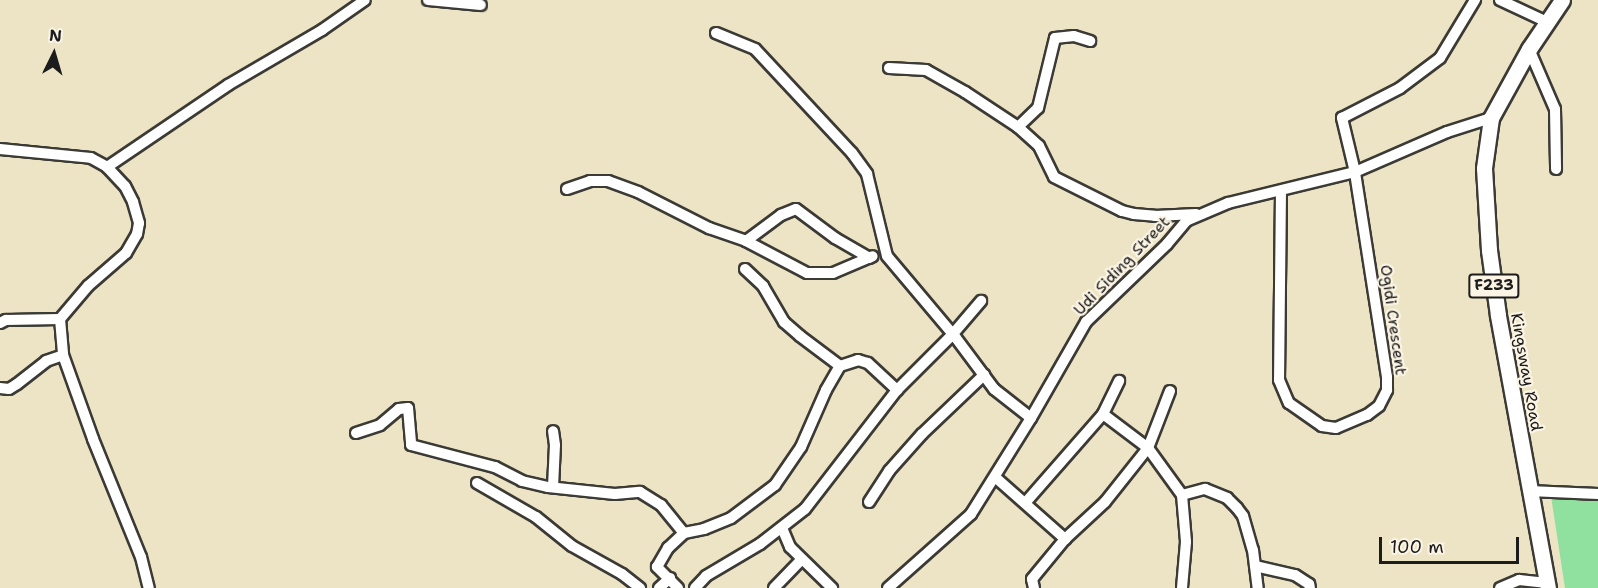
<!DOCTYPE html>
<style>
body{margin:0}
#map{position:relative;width:1598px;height:588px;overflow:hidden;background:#ece4c5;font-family:"Shantell Sans",sans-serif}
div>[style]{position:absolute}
.green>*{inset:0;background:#90e09f}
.roads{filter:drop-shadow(2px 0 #3b3a35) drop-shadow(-2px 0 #3b3a35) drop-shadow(0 2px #3b3a35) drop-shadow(0 -2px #3b3a35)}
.street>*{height:10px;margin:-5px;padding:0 5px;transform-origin:5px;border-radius:5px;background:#fff}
.primary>*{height:15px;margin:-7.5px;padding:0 7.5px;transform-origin:7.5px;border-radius:7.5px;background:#fff}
span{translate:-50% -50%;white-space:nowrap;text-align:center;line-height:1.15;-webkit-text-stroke:4.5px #fcf5e5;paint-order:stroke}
.shield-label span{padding:2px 4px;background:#fcf5e5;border:2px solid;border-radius:4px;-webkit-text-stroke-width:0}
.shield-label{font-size:15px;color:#1c1c1c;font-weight:700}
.street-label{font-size:16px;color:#1c1c1c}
.north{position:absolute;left:24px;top:24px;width:60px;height:60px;-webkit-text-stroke:4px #fcf5e5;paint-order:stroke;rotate:5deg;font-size:16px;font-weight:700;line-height:24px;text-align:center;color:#1c1c1c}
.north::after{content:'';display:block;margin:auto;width:21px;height:27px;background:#1c1c1c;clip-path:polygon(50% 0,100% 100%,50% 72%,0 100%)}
.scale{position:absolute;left:1379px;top:537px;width:140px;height:27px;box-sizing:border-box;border:3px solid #1c1c1c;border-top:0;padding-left:8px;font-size:18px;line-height:21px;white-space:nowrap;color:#1c1c1c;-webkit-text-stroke:4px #fcf5e5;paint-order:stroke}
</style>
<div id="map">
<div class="green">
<div style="clip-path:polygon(1598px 494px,1598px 588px,1565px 588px,1551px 496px)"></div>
</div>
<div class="roads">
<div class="street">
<div style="left:428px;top:0;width:53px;rotate:5.4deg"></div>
<div style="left:1500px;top:0;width:52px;rotate:25.1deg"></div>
<div style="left:716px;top:33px;width:42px;rotate:22.3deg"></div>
<div style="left:755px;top:49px;width:142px;rotate:47deg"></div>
<div style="left:852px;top:153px;width:26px;rotate:54deg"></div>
<div style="left:867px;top:174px;width:84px;rotate:76.3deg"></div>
<div style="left:887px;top:256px;width:107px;rotate:49.9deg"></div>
<div style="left:956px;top:338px;width:64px;rotate:53.3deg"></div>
<div style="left:994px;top:389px;width:47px;rotate:38.1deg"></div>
<div style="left:1529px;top:49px;width:65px;rotate:66.6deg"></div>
<div style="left:1555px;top:109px;width:60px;rotate:89deg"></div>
<div style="left:889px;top:68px;width:37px;rotate:3deg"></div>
<div style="left:926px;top:70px;width:45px;rotate:29.4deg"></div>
<div style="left:965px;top:92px;width:64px;rotate:33.4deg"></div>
<div style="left:1018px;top:127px;width:28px;rotate:42deg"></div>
<div style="left:1039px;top:146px;width:34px;rotate:64deg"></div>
<div style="left:1054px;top:177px;width:76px;rotate:26.6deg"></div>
<div style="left:1122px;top:211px;width:12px;rotate:14deg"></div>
<div style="left:1134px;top:214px;width:21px;rotate:5deg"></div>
<div style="left:1155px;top:216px;width:41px;rotate:-2.8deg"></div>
<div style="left:1018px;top:127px;width:28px;rotate:-44deg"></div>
<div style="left:1038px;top:108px;width:72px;rotate:-76.3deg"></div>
<div style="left:1055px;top:38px;width:19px;rotate:-6deg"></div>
<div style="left:1074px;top:36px;width:17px;rotate:17deg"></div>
<div style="left:0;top:149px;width:91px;rotate:5.6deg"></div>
<div style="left:91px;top:158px;width:18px;rotate:29deg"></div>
<div style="left:107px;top:167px;width:26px;rotate:47deg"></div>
<div style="left:125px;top:186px;width:18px;rotate:63deg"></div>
<div style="left:133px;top:202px;width:22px;rotate:74deg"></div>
<div style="left:139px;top:223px;width:11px;rotate:100deg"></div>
<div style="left:137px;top:234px;width:22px;rotate:120deg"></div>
<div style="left:126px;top:253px;width:50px;rotate:139deg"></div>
<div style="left:88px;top:286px;width:43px;rotate:130.3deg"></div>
<div style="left:60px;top:319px;width:36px;rotate:85deg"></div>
<div style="left:63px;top:355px;width:89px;rotate:70.3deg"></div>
<div style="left:93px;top:439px;width:127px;rotate:67.9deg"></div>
<div style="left:141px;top:557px;width:32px;rotate:76deg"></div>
<div style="left:107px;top:167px;width:146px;rotate:-34.1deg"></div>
<div style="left:228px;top:85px;width:109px;rotate:-30.3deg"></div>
<div style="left:322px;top:30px;width:52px;rotate:-34.9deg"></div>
<div style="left:567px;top:189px;width:24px;rotate:-19deg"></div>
<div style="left:590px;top:181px;width:18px"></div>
<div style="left:608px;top:181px;width:32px;rotate:20deg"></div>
<div style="left:638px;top:192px;width:80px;rotate:26.9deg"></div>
<div style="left:709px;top:228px;width:39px;rotate:19deg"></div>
<div style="left:746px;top:241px;width:69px;rotate:27.7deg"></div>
<div style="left:807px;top:273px;width:26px"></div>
<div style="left:833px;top:273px;width:39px;rotate:-23deg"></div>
<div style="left:1281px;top:191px;width:189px;rotate:90.6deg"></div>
<div style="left:1279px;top:380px;width:25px;rotate:67deg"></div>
<div style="left:1289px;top:403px;width:40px;rotate:34.9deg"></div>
<div style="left:1322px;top:426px;width:14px;rotate:8deg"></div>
<div style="left:1336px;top:428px;width:34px;rotate:-23deg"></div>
<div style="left:1367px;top:415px;width:15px;rotate:-37deg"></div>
<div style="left:1379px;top:406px;width:18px;rotate:-63deg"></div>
<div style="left:1387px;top:390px;width:13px;rotate:-90deg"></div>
<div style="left:1387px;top:377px;width:207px;rotate:-98.9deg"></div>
<div style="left:1355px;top:172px;width:56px;rotate:-103.5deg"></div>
<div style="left:1342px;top:118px;width:65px;rotate:-27.3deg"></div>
<div style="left:1400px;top:88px;width:50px;rotate:-36.9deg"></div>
<div style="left:1440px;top:58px;width:68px;rotate:-58.9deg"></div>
<div style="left:746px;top:241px;width:44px;rotate:-36.6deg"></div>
<div style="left:781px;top:215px;width:16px;rotate:-22deg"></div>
<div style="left:796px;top:209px;width:49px;rotate:36.6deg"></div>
<div style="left:835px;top:238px;width:39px;rotate:30deg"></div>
<div style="left:869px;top:258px;width:4px;rotate:-27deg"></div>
<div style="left:745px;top:269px;width:25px;rotate:43deg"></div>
<div style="left:763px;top:286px;width:42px;rotate:59.7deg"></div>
<div style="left:784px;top:322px;width:21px;rotate:41deg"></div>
<div style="left:800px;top:336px;width:50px;rotate:36.9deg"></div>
<div style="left:840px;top:366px;width:19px;rotate:-18deg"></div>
<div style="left:858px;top:360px;width:10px;rotate:17deg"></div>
<div style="left:868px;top:363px;width:40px;rotate:43deg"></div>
<div style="left:0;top:323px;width:7px;rotate:-27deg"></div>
<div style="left:6px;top:320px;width:54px;rotate:-1.1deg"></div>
<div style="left:0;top:388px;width:9px;rotate:6deg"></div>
<div style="left:9px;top:389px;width:9px;rotate:-32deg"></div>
<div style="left:17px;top:384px;width:37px;rotate:-38deg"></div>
<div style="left:46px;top:361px;width:18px;rotate:-19deg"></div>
<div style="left:1103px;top:414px;width:56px;rotate:37.1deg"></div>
<div style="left:1148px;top:448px;width:58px;rotate:54.1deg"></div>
<div style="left:1182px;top:495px;width:47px;rotate:85.1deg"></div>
<div style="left:1186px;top:542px;width:46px;rotate:95deg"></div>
<div style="left:356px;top:433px;width:25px;rotate:-18deg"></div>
<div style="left:380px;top:425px;width:25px;rotate:-40deg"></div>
<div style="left:399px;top:409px;width:9px;rotate:-6deg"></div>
<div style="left:408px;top:408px;width:37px;rotate:85deg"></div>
<div style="left:411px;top:445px;width:87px;rotate:14.7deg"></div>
<div style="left:495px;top:467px;width:30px;rotate:27deg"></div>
<div style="left:522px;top:481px;width:27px;rotate:13deg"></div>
<div style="left:548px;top:487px;width:67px;rotate:6deg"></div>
<div style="left:615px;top:494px;width:25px;rotate:-5deg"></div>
<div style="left:640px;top:492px;width:25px;rotate:32deg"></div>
<div style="left:661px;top:505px;width:36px;rotate:51deg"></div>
<div style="left:995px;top:477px;width:94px;rotate:41.5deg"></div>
<div style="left:477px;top:483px;width:68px;rotate:30deg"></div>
<div style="left:536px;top:517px;width:46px;rotate:38.9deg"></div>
<div style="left:572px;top:546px;width:57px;rotate:29.2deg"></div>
<div style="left:622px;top:574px;width:23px;rotate:38deg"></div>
<div style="left:553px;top:487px;width:42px;rotate:-87.3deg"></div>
<div style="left:555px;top:445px;width:14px;rotate:-98deg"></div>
<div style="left:1529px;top:491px;width:69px;rotate:2.5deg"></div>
<div style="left:1182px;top:495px;width:24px;rotate:-15deg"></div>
<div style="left:1205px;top:489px;width:24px;rotate:22deg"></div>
<div style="left:1227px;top:498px;width:14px;rotate:45deg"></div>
<div style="left:1237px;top:508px;width:10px;rotate:53deg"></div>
<div style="left:1243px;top:516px;width:35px;rotate:74deg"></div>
<div style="left:1253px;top:550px;width:38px;rotate:83deg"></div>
<div style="left:869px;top:502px;width:37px;rotate:-57deg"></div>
<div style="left:889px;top:471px;width:50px;rotate:-48.3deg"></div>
<div style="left:922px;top:434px;width:86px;rotate:-43.6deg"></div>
<div style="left:1026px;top:502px;width:117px;rotate:-48.8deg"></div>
<div style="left:1103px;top:414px;width:37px;rotate:-64deg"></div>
<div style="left:782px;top:528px;width:21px;rotate:67deg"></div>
<div style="left:790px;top:547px;width:59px;rotate:44.3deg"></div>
<div style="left:1255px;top:566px;width:41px;rotate:12.7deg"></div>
<div style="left:1295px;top:575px;width:17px;rotate:33deg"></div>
<div style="left:1309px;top:584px;width:4px;rotate:76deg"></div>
<div style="left:659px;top:588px;width:15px;rotate:-42deg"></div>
<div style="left:678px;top:588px;width:30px;rotate:-135deg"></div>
<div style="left:657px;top:567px;width:22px;rotate:-60deg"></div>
<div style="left:668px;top:548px;width:22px;rotate:-43deg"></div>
<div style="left:684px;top:533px;width:20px;rotate:-11deg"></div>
<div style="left:704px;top:529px;width:29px;rotate:-22deg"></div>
<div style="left:731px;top:518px;width:55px;rotate:-36.9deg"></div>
<div style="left:775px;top:485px;width:46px;rotate:-55.6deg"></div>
<div style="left:801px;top:447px;width:62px;rotate:-66.3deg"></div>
<div style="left:826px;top:390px;width:28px;rotate:-60deg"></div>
<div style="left:695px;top:588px;width:16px;rotate:-47deg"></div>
<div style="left:706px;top:576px;width:63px;rotate:-30.7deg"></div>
<div style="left:760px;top:544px;width:57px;rotate:-37.9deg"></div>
<div style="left:805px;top:509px;width:150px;rotate:-52.3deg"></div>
<div style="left:897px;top:390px;width:78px;rotate:-45deg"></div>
<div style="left:952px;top:335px;width:45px;rotate:-49.5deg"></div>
<div style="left:774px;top:588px;width:40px;rotate:-46deg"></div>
<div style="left:888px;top:588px;width:111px;rotate:-41.7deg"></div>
<div style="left:971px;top:514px;width:113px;rotate:-58deg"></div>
<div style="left:1031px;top:418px;width:111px;rotate:-60.2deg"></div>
<div style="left:1086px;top:322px;width:112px;rotate:-43.9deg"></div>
<div style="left:1167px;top:244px;width:30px;rotate:-50deg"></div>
<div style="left:1186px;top:221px;width:46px;rotate:-23.2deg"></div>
<div style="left:1228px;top:203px;width:131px;rotate:-13.7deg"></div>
<div style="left:1355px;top:172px;width:100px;rotate:-23.5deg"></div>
<div style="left:1447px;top:132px;width:46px;rotate:-17.7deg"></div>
<div style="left:1034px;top:588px;width:9px;rotate:-103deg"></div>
<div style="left:1032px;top:579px;width:52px;rotate:-50.5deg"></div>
<div style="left:1065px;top:539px;width:54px;rotate:-42.8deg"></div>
<div style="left:1105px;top:502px;width:69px;rotate:-51.5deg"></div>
<div style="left:1148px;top:448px;width:61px;rotate:-68.9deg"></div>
<div style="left:1500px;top:588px;width:21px;rotate:-23deg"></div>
<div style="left:1519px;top:580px;width:28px;rotate:6deg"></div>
</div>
<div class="primary">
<div style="left:1548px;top:588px;width:278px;rotate:-100.4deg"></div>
<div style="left:1498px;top:315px;width:66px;rotate:-97.9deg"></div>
<div style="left:1489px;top:250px;width:82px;rotate:-93.5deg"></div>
<div style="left:1484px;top:168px;width:50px;rotate:-82deg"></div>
<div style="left:1491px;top:118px;width:79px;rotate:-61.2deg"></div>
<div style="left:1529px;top:49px;width:59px;rotate:-56deg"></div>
</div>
</div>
<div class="shield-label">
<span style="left:1494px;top:286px">F233</span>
</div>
<div class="street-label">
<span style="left:1122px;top:266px;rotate:-46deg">Udi Siding Street</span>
<span style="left:1393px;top:320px;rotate:82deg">Ogidi Crescent</span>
<span style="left:1526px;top:372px;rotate:80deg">Kingsway Road</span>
</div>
<div class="north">N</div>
<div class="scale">100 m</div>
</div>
